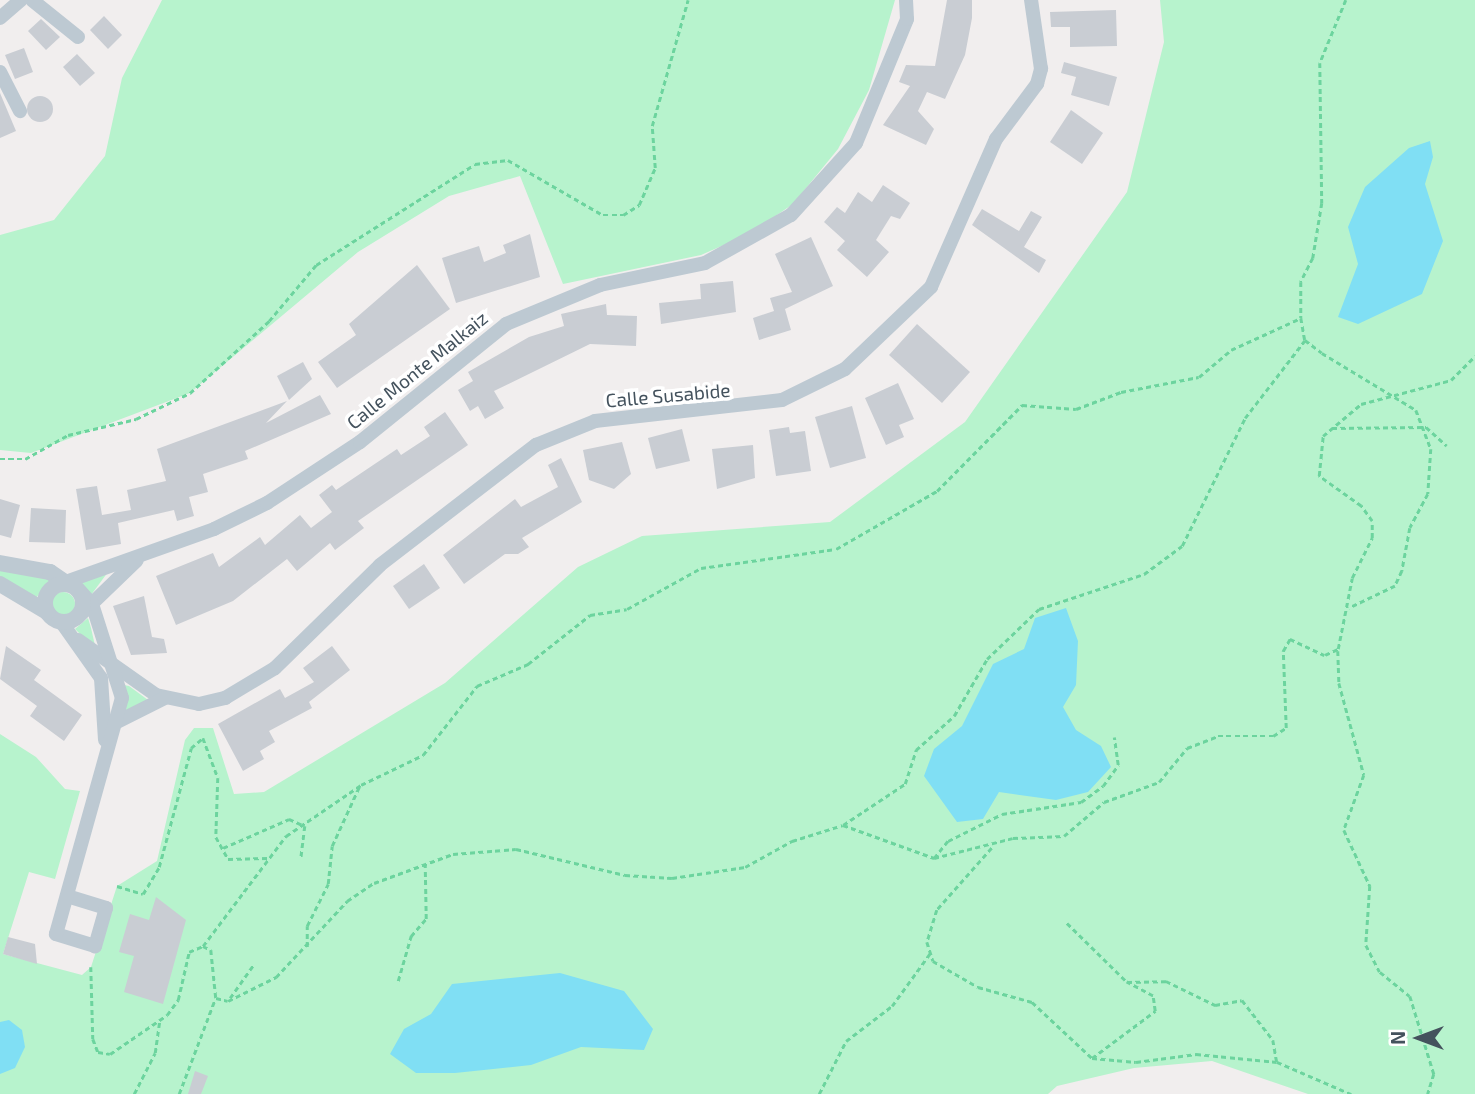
<!DOCTYPE html>
<style>
body{margin:0}
#map{position:relative;width:1475px;height:1094px;overflow:hidden;background:#f1eeee;font-family:"Exo 2",sans-serif}
div>[style]{position:absolute}
.green>*{inset:0;background:#b7f3cd}
.round{border-radius:50%}
.water>*{inset:0;background:#80dff4}
.building>*{inset:0;background:#c9cdd3}
.path>*{height:2.5px;margin-top:-1.25px;transform-origin:0;background:repeating-linear-gradient(90deg,#6cd49e 0 5px,transparent 0 8.5px)}
.minor>*{height:14px;margin:-7px;padding:0 7px;transform-origin:7px;border-radius:7px;background:#bdc9d2}
.tertiary>*{height:16px;margin:-8px;padding:0 8px;transform-origin:8px;border-radius:8px;background:#bdc9d2}
.tertiary>.ring{margin:-8px;padding:0;box-sizing:content-box;background:none;border:16px solid #bdc9d2;border-radius:50%}
span{translate:-50% -50%;white-space:nowrap;text-align:center;line-height:1.15;-webkit-text-stroke:7px #fff;paint-order:stroke}
.street-label{font-size:19px;color:#44525d}
.north{position:absolute;left:1384px;top:1003px;width:70px;height:70px;-webkit-text-stroke:5px #fff;paint-order:stroke;rotate:270deg;font-size:19px;font-weight:700;line-height:28px;text-align:center;color:#44525d}
.north::after{content:'';display:block;margin:auto;width:24px;height:32px;background:#44525d;clip-path:polygon(50% 0,100% 100%,50% 72%,0 100%)}
</style>
<div id="map">
<div class="green">
<div style="clip-path:polygon(162px 0,895px 0,869px 90px,838px 149px,793px 204px,749px 234px,701px 255px,563px 284px,520px 176px,449px 196px,358px 252px,190px 393px,31px 453px,0 450px,0 235px,54px 220px,105px 156px,122px 78px)"></div>
<div style="clip-path:polygon(1160px 0,1475px 0,1475px 1094px,1308px 1094px,1212px 1061px,1134px 1068px,1057px 1086px,1048px 1094px,0 1094px,0 734px,36px 757px,65px 789px,80px 791px,55px 879px,29px 872px,3px 954px,82px 975px,91px 967px,117px 886px,157px 861px,185px 740px,194px 728px,213px 728px,234px 794px,264px 792px,445px 683px,578px 567px,642px 536px,830px 522px,965px 422px,1127px 192px,1164px 42px)"></div>
<div style="clip-path:polygon(0 570px,51px 579px,36px 598px,0 578px)"></div>
<div style="clip-path:polygon(108px 572px,91px 595px,79px 580px)"></div>
<div class="round" style="left:51px;top:592px;width:24px;height:24px"></div>
<div style="clip-path:polygon(88px 618px,91px 628px,96px 650px,75px 629px)"></div>
<div style="clip-path:polygon(124px 685px,129px 686px,148px 700px,125px 711px)"></div>
</div>
<div class="water">
<div style="clip-path:polygon(1430px 141px,1433px 157px,1425px 184px,1443px 241px,1422px 294px,1358px 324px,1338px 317px,1358px 264px,1348px 227px,1365px 187px,1409px 148px)"></div>
<div style="clip-path:polygon(1066px 608px,1078px 641px,1076px 685px,1063px 707px,1076px 730px,1101px 746px,1111px 767px,1088px 792px,1056px 800px,999px 792px,983px 819px,957px 822px,924px 776px,934px 749px,962px 726px,993px 664px,1024px 649px,1035px 618px)"></div>
<div style="clip-path:polygon(560px 973px,624px 991px,653px 1029px,644px 1050px,581px 1047px,531px 1065px,455px 1073px,416px 1073px,390px 1054px,404px 1029px,431px 1014px,452px 984px)"></div>
<div style="clip-path:polygon(9px 1020px,22px 1030px,25px 1047px,15px 1068px,0 1074px,0 1022px)"></div>
</div>
<div class="building">
<div style="clip-path:polygon(947px 0,972px 0,972px 18px,965px 55px,945px 99px,927px 92px,918px 111px,934px 129px,926px 145px,883px 125px,910px 86px,899px 82px,906px 65px,935px 66px)"></div>
<div style="clip-path:polygon(1116px 10px,1117px 46px,1070px 47px,1070px 27px,1051px 27px,1050px 12px)"></div>
<div style="clip-path:polygon(104px 16px,122px 35px,108px 49px,90px 30px)"></div>
<div style="clip-path:polygon(41px 19px,60px 37px,46px 50px,28px 31px)"></div>
<div style="clip-path:polygon(24px 48px,33px 72px,15px 79px,5px 55px)"></div>
<div style="clip-path:polygon(77px 54px,95px 73px,80px 86px,63px 67px)"></div>
<div style="clip-path:polygon(1064px 62px,1117px 77px,1109px 106px,1071px 95px,1076px 77px,1061px 73px)"></div>
<div style="clip-path:polygon(0 93px,16px 131px,0 138px)"></div>
<div class="round" style="left:27px;top:96px;width:26px;height:26px"></div>
<div style="clip-path:polygon(1071px 110px,1103px 133px,1082px 164px,1050px 142px)"></div>
<div style="clip-path:polygon(883px 185px,910px 203px,900px 219px,891px 216px,876px 240px,889px 252px,867px 277px,837px 250px,845px 241px,824px 222px,837px 207px,845px 213px,858px 192px,872px 202px)"></div>
<div style="clip-path:polygon(982px 209px,1019px 231px,1031px 211px,1042px 217px,1024px 247px,1046px 260px,1039px 273px,972px 225px)"></div>
<div style="clip-path:polygon(530px 234px,540px 277px,456px 303px,442px 258px,479px 246px,484px 262px,506px 253px,503px 245px)"></div>
<div style="clip-path:polygon(811px 237px,833px 286px,785px 309px,791px 330px,759px 340px,753px 318px,774px 311px,770px 298px,792px 292px,775px 254px)"></div>
<div style="clip-path:polygon(417px 265px,450px 309px,337px 388px,318px 362px,356px 335px,349px 324px)"></div>
<div style="clip-path:polygon(733px 281px,736px 312px,661px 324px,659px 303px,701px 299px,700px 284px)"></div>
<div style="clip-path:polygon(606px 304px,607px 315px,637px 316px,636px 346px,590px 344px,494px 391px,504px 408px,485px 419px,478px 406px,470px 411px,458px 390px,473px 381px,468px 372px,529px 337px,564px 326px,561px 314px)"></div>
<div style="clip-path:polygon(917px 324px,970px 372px,942px 403px,889px 355px)"></div>
<div style="clip-path:polygon(303px 362px,312px 379px,289px 400px,277px 376px)"></div>
<div style="clip-path:polygon(898px 383px,914px 419px,899px 425px,904px 437px,886px 445px,865px 398px)"></div>
<div style="clip-path:polygon(320px 395px,331px 414px,245px 451px,248px 459px,203px 474px,208px 492px,189px 497px,194px 516px,177px 521px,174px 510px,118px 523px,121px 544px,86px 550px,76px 489px,97px 486px,102px 515px,131px 510px,127px 490px,166px 481px,157px 449px,287px 401px,266px 423px)"></div>
<div style="clip-path:polygon(852px 406px,866px 458px,830px 468px,815px 417px)"></div>
<div style="clip-path:polygon(445px 412px,468px 445px,358px 521px,364px 528px,335px 550px,330px 543px,297px 571px,287px 559px,233px 601px,176px 625px,156px 576px,213px 553px,219px 567px,260px 537px,265px 545px,300px 515px,311px 528px,332px 512px,319px 495px,332px 485px,336px 490px,397px 449px,401px 455px,430px 436px,424px 427px)"></div>
<div style="clip-path:polygon(789px 427px,790px 433px,805px 431px,811px 471px,776px 476px,769px 430px)"></div>
<div style="clip-path:polygon(682px 429px,690px 461px,656px 469px,648px 438px)"></div>
<div style="clip-path:polygon(622px 442px,631px 474px,614px 489px,589px 480px,583px 450px)"></div>
<div style="clip-path:polygon(753px 445px,755px 478px,717px 489px,712px 449px)"></div>
<div style="clip-path:polygon(561px 458px,582px 502px,522px 538px,529px 547px,518px 554px,505px 554px,464px 584px,443px 555px,515px 499px,521px 507px,558px 487px,548px 465px)"></div>
<div style="clip-path:polygon(0 499px,20px 505px,11px 538px,0 535px)"></div>
<div style="clip-path:polygon(31px 508px,66px 510px,65px 543px,29px 542px)"></div>
<div style="clip-path:polygon(424px 564px,440px 588px,409px 609px,393px 586px)"></div>
<div style="clip-path:polygon(144px 596px,152px 637px,164px 639px,167px 653px,131px 655px,113px 606px)"></div>
<div style="clip-path:polygon(6px 646px,41px 670px,34px 680px,82px 715px,64px 741px,30px 716px,37px 706px,0 679px)"></div>
<div style="clip-path:polygon(332px 646px,350px 670px,309px 702px,312px 708px,269px 731px,275px 742px,260px 751px,264px 759px,243px 771px,218px 724px,280px 689px,285px 698px,314px 682px,303px 668px)"></div>
<div style="clip-path:polygon(156px 897px,186px 920px,163px 1004px,124px 992px,134px 956px,119px 952px,130px 914px,149px 920px)"></div>
<div style="clip-path:polygon(8px 937px,35px 944px,37px 964px,3px 954px)"></div>
<div style="clip-path:polygon(195px 1071px,208px 1076px,201px 1094px,188px 1094px)"></div>
</div>
<div class="path">
<div style="left:1346px;top:0;width:68px;rotate:112.4deg"></div>
<div style="left:1320px;top:63px;width:140px;rotate:89.2deg"></div>
<div style="left:1322px;top:203px;width:56px;rotate:99.3deg"></div>
<div style="left:1313px;top:258px;width:27px;rotate:117deg"></div>
<div style="left:1301px;top:282px;width:36px;rotate:90deg"></div>
<div style="left:1301px;top:318px;width:22px;rotate:80deg"></div>
<div style="left:1305px;top:340px;width:21px;rotate:37deg"></div>
<div style="left:1322px;top:353px;width:110px;rotate:31.2deg"></div>
<div style="left:1416px;top:410px;width:42px;rotate:69deg"></div>
<div style="left:1431px;top:449px;width:45px;rotate:93.8deg"></div>
<div style="left:1428px;top:494px;width:38px;rotate:118deg"></div>
<div style="left:1410px;top:528px;width:44px;rotate:100.5deg"></div>
<div style="left:1402px;top:571px;width:17px;rotate:115deg"></div>
<div style="left:1395px;top:586px;width:51px;rotate:154.4deg"></div>
<div style="left:1332px;top:428px;width:94px;rotate:-0.6deg"></div>
<div style="left:1426px;top:427px;width:28px;rotate:42deg"></div>
<div style="left:0;top:459px;width:25px"></div>
<div style="left:25px;top:459px;width:49px;rotate:-29.2deg"></div>
<div style="left:68px;top:435px;width:70px;rotate:-13.2deg"></div>
<div style="left:136px;top:419px;width:60px;rotate:-25.7deg"></div>
<div style="left:190px;top:393px;width:107px;rotate:-42.3deg"></div>
<div style="left:269px;top:321px;width:73px;rotate:-50deg"></div>
<div style="left:316px;top:265px;width:188px;rotate:-32.4deg"></div>
<div style="left:475px;top:164px;width:33px;rotate:-7deg"></div>
<div style="left:508px;top:160px;width:110px;rotate:30.1deg"></div>
<div style="left:603px;top:215px;width:20px"></div>
<div style="left:623px;top:215px;width:19px;rotate:-32deg"></div>
<div style="left:639px;top:205px;width:40px;rotate:-66.6deg"></div>
<div style="left:655px;top:168px;width:42px;rotate:-94.1deg"></div>
<div style="left:652px;top:126px;width:131px;rotate:-74.1deg"></div>
<div style="left:1338px;top:651px;width:32px;rotate:88deg"></div>
<div style="left:1339px;top:683px;width:95px;rotate:74.8deg"></div>
<div style="left:1364px;top:775px;width:59px;rotate:110deg"></div>
<div style="left:1344px;top:830px;width:62px;rotate:65.1deg"></div>
<div style="left:1370px;top:886px;width:59px;rotate:93.9deg"></div>
<div style="left:1366px;top:945px;width:30px;rotate:63deg"></div>
<div style="left:1380px;top:972px;width:38px;rotate:39deg"></div>
<div style="left:1410px;top:996px;width:82px;rotate:72.9deg"></div>
<div style="left:1434px;top:1074px;width:21px;rotate:107deg"></div>
<div style="left:843px;top:825px;width:74px;rotate:-33.5deg"></div>
<div style="left:905px;top:784px;width:36px;rotate:-72deg"></div>
<div style="left:916px;top:750px;width:51px;rotate:-41.8deg"></div>
<div style="left:954px;top:716px;width:66px;rotate:-59.9deg"></div>
<div style="left:987px;top:659px;width:72px;rotate:-43.9deg"></div>
<div style="left:1039px;top:609px;width:111px;rotate:-18.4deg"></div>
<div style="left:1144px;top:574px;width:47px;rotate:-36.4deg"></div>
<div style="left:1182px;top:546px;width:143px;rotate:-63.8deg"></div>
<div style="left:1245px;top:418px;width:98px;rotate:-52.4deg"></div>
<div style="left:223px;top:848px;width:72px;rotate:-23.7deg"></div>
<div style="left:289px;top:819px;width:17px;rotate:24deg"></div>
<div style="left:305px;top:826px;width:32px;rotate:97deg"></div>
<div style="left:992px;top:848px;width:83px;rotate:131.6deg"></div>
<div style="left:937px;top:910px;width:34px;rotate:107deg"></div>
<div style="left:927px;top:942px;width:20px;rotate:72deg"></div>
<div style="left:933px;top:961px;width:52px;rotate:30deg"></div>
<div style="left:978px;top:987px;width:56px;rotate:15.5deg"></div>
<div style="left:1032px;top:1002px;width:82px;rotate:43deg"></div>
<div style="left:1092px;top:1058px;width:44px;rotate:5.2deg"></div>
<div style="left:1136px;top:1062px;width:61px;rotate:-7.6deg"></div>
<div style="left:1196px;top:1054px;width:81px;rotate:5.6deg"></div>
<div style="left:1277px;top:1062px;width:81px;rotate:23.4deg"></div>
<div style="left:934px;top:858px;width:22px;rotate:-51deg"></div>
<div style="left:948px;top:841px;width:60px;rotate:-26.6deg"></div>
<div style="left:1002px;top:814px;width:80px;rotate:-8.6deg"></div>
<div style="left:1081px;top:802px;width:27px;rotate:-36deg"></div>
<div style="left:1103px;top:786px;width:26px;rotate:-54deg"></div>
<div style="left:1118px;top:765px;width:28px;rotate:-98deg"></div>
<div style="left:117px;top:886px;width:27px;rotate:17deg"></div>
<div style="left:143px;top:894px;width:31px;rotate:-59deg"></div>
<div style="left:159px;top:867px;width:123px;rotate:-74.9deg"></div>
<div style="left:191px;top:748px;width:16px;rotate:-40deg"></div>
<div style="left:203px;top:738px;width:43px;rotate:69.4deg"></div>
<div style="left:218px;top:778px;width:59px;rotate:91.9deg"></div>
<div style="left:216px;top:837px;width:25px;rotate:61deg"></div>
<div style="left:228px;top:859px;width:41px;rotate:-1.4deg"></div>
<div style="left:1067px;top:923px;width:84px;rotate:44.5deg"></div>
<div style="left:1127px;top:982px;width:39px;rotate:-1deg"></div>
<div style="left:1166px;top:981px;width:55px;rotate:26.1deg"></div>
<div style="left:1215px;top:1005px;width:27px;rotate:-10deg"></div>
<div style="left:1242px;top:1000px;width:51px;rotate:52.2deg"></div>
<div style="left:1273px;top:1040px;width:22px;rotate:80deg"></div>
<div style="left:203px;top:946px;width:138px;rotate:-53deg"></div>
<div style="left:286px;top:836px;width:91px;rotate:-34.2deg"></div>
<div style="left:361px;top:785px;width:69px;rotate:-25.8deg"></div>
<div style="left:423px;top:755px;width:88px;rotate:-52deg"></div>
<div style="left:477px;top:686px;width:56px;rotate:-23.3deg"></div>
<div style="left:528px;top:664px;width:79px;rotate:-38.3deg"></div>
<div style="left:590px;top:615px;width:37px;rotate:-9deg"></div>
<div style="left:627px;top:609px;width:85px;rotate:-29deg"></div>
<div style="left:701px;top:568px;width:136px;rotate:-8deg"></div>
<div style="left:836px;top:549px;width:116px;rotate:-29.9deg"></div>
<div style="left:937px;top:491px;width:121px;rotate:-45.3deg"></div>
<div style="left:1022px;top:405px;width:54px;rotate:4.2deg"></div>
<div style="left:1076px;top:409px;width:48px;rotate:-20.7deg"></div>
<div style="left:1121px;top:392px;width:79px;rotate:-10.9deg"></div>
<div style="left:1199px;top:377px;width:42px;rotate:-40.2deg"></div>
<div style="left:1231px;top:350px;width:77px;rotate:-24.6deg"></div>
<div style="left:307px;top:947px;width:21px;rotate:-90deg"></div>
<div style="left:307px;top:926px;width:47px;rotate:-63.4deg"></div>
<div style="left:328px;top:884px;width:38px;rotate:-84deg"></div>
<div style="left:332px;top:846px;width:65px;rotate:-65.4deg"></div>
<div style="left:91px;top:967px;width:72px;rotate:88.4deg"></div>
<div style="left:93px;top:1039px;width:14px;rotate:69deg"></div>
<div style="left:98px;top:1052px;width:12px;rotate:9deg"></div>
<div style="left:110px;top:1054px;width:69px;rotate:-34.4deg"></div>
<div style="left:167px;top:1015px;width:19px;rotate:-54deg"></div>
<div style="left:178px;top:1000px;width:49px;rotate:-77.1deg"></div>
<div style="left:189px;top:952px;width:15px;rotate:-23deg"></div>
<div style="left:203px;top:946px;width:9px;rotate:27deg"></div>
<div style="left:211px;top:950px;width:48px;rotate:84.1deg"></div>
<div style="left:216px;top:998px;width:12px;rotate:14deg"></div>
<div style="left:228px;top:1001px;width:54px;rotate:-26.6deg"></div>
<div style="left:276px;top:977px;width:104px;rotate:-46.9deg"></div>
<div style="left:347px;top:901px;width:32px;rotate:-34deg"></div>
<div style="left:374px;top:883px;width:84px;rotate:-20.2deg"></div>
<div style="left:453px;top:854px;width:63px;rotate:-4.5deg"></div>
<div style="left:516px;top:849px;width:112px;rotate:13.4deg"></div>
<div style="left:625px;top:875px;width:47px;rotate:3.7deg"></div>
<div style="left:672px;top:878px;width:74px;rotate:-8.6deg"></div>
<div style="left:745px;top:867px;width:54px;rotate:-29deg"></div>
<div style="left:792px;top:841px;width:53px;rotate:-17.4deg"></div>
<div style="left:843px;top:825px;width:97px;rotate:19.9deg"></div>
<div style="left:934px;top:858px;width:81px;rotate:-14.2deg"></div>
<div style="left:1013px;top:838px;width:51px;rotate:-2.2deg"></div>
<div style="left:1064px;top:836px;width:52px;rotate:-40.4deg"></div>
<div style="left:1104px;top:802px;width:59px;rotate:-20deg"></div>
<div style="left:1159px;top:782px;width:44px;rotate:-50.5deg"></div>
<div style="left:1187px;top:748px;width:33px;rotate:-21deg"></div>
<div style="left:1218px;top:736px;width:55px"></div>
<div style="left:1273px;top:736px;width:15px;rotate:-32deg"></div>
<div style="left:1286px;top:728px;width:77px;rotate:-92.2deg"></div>
<div style="left:1283px;top:651px;width:14px;rotate:-60deg"></div>
<div style="left:1290px;top:639px;width:38px;rotate:25deg"></div>
<div style="left:1325px;top:655px;width:14px;rotate:-25deg"></div>
<div style="left:1338px;top:649px;width:72px;rotate:-78.8deg"></div>
<div style="left:1352px;top:578px;width:45px;rotate:-63.4deg"></div>
<div style="left:1372px;top:538px;width:17px;rotate:-90deg"></div>
<div style="left:1372px;top:521px;width:19px;rotate:-126deg"></div>
<div style="left:1361px;top:506px;width:52px;rotate:-144.5deg"></div>
<div style="left:1319px;top:476px;width:40px;rotate:-84.3deg"></div>
<div style="left:1323px;top:436px;width:50px;rotate:-40.1deg"></div>
<div style="left:1361px;top:404px;width:93px;rotate:-14.9deg"></div>
<div style="left:1451px;top:380px;width:34px;rotate:-45deg"></div>
<div style="left:398px;top:981px;width:47px;rotate:-73.9deg"></div>
<div style="left:411px;top:936px;width:23px;rotate:-49deg"></div>
<div style="left:426px;top:919px;width:54px;rotate:-91.1deg"></div>
<div style="left:230px;top:998px;width:42px;rotate:-54.8deg"></div>
<div style="left:1092px;top:1058px;width:79px;rotate:-36.7deg"></div>
<div style="left:1155px;top:1011px;width:15px;rotate:-98deg"></div>
<div style="left:1153px;top:996px;width:30px;rotate:-152deg"></div>
<div style="left:134px;top:1094px;width:46px;rotate:-62.9deg"></div>
<div style="left:155px;top:1053px;width:34px;rotate:-82deg"></div>
<div style="left:179px;top:1094px;width:102px;rotate:-69.2deg"></div>
<div style="left:819px;top:1094px;width:59px;rotate:-63deg"></div>
<div style="left:846px;top:1041px;width:58px;rotate:-37.3deg"></div>
<div style="left:892px;top:1006px;width:67px;rotate:-54.2deg"></div>
</div>
<div class="minor">
<div style="left:32px;top:0;width:59px;rotate:38.8deg"></div>
<div style="left:0;top:18px;width:28px;rotate:-41deg"></div>
<div style="left:0;top:72px;width:44px;rotate:62.9deg"></div>
<div style="left:57px;top:585px;width:167px;rotate:-19.6deg"></div>
<div style="left:214px;top:529px;width:59px;rotate:-26.1deg"></div>
<div style="left:267px;top:503px;width:111px;rotate:-33.3deg"></div>
<div style="left:360px;top:442px;width:188px;rotate:-38.9deg"></div>
<div style="left:506px;top:324px;width:102px;rotate:-22.5deg"></div>
<div style="left:600px;top:285px;width:107px;rotate:-11.8deg"></div>
<div style="left:705px;top:263px;width:98px;rotate:-29.2deg"></div>
<div style="left:791px;top:215px;width:97px;rotate:-47.9deg"></div>
<div style="left:856px;top:143px;width:134px;rotate:-67.6deg"></div>
<div style="left:907px;top:19px;width:19px;rotate:-93deg"></div>
<div style="left:77px;top:618px;width:83px;rotate:-44deg"></div>
<div style="left:62px;top:623px;width:67px;rotate:54.7deg"></div>
<div style="left:101px;top:678px;width:62px;rotate:86.3deg"></div>
<div style="left:78px;top:640px;width:95px;rotate:35.2deg"></div>
<div style="left:156px;top:695px;width:44px;rotate:11.8deg"></div>
<div style="left:199px;top:704px;width:27px;rotate:-13deg"></div>
<div style="left:225px;top:698px;width:58px;rotate:-31deg"></div>
<div style="left:275px;top:668px;width:147px;rotate:-44.4deg"></div>
<div style="left:380px;top:565px;width:197px;rotate:-37.6deg"></div>
<div style="left:536px;top:445px;width:64px;rotate:-22.1deg"></div>
<div style="left:595px;top:421px;width:188px;rotate:-6.4deg"></div>
<div style="left:782px;top:400px;width:70px;rotate:-26.2deg"></div>
<div style="left:845px;top:369px;width:119px;rotate:-43.6deg"></div>
<div style="left:931px;top:287px;width:162px;rotate:-66.3deg"></div>
<div style="left:996px;top:139px;width:69px;rotate:-53.3deg"></div>
<div style="left:1037px;top:84px;width:16px;rotate:-75deg"></div>
<div style="left:1041px;top:69px;width:70px;rotate:-98.2deg"></div>
<div style="left:117px;top:722px;width:54px;rotate:-26.6deg"></div>
<div style="left:67px;top:896px;width:41px;rotate:17.1deg"></div>
<div style="left:106px;top:908px;width:40px;rotate:106deg"></div>
<div style="left:95px;top:946px;width:41px;rotate:-162.9deg"></div>
<div style="left:56px;top:934px;width:245px;rotate:-74.4deg"></div>
<div style="left:122px;top:698px;width:99px;rotate:-107.7deg"></div>
<div style="left:92px;top:604px;width:21px;rotate:-133deg"></div>
</div>
<div class="tertiary">
<div style="left:0;top:563px;width:51px;rotate:10.2deg"></div>
<div style="left:50px;top:572px;width:22px;rotate:34deg"></div>
<div class="ring" style="left:45px;top:584px;width:22px;height:22px"></div>
<div style="left:0;top:584px;width:55px;rotate:30.8deg"></div>
</div>
<div class="street-label">
<span style="left:417px;top:370px;rotate:-39deg">Calle Monte Malkaiz</span>
<span style="left:668px;top:395px;rotate:-5deg">Calle Susabide</span>
</div>
<div class="north">N</div>
</div>
